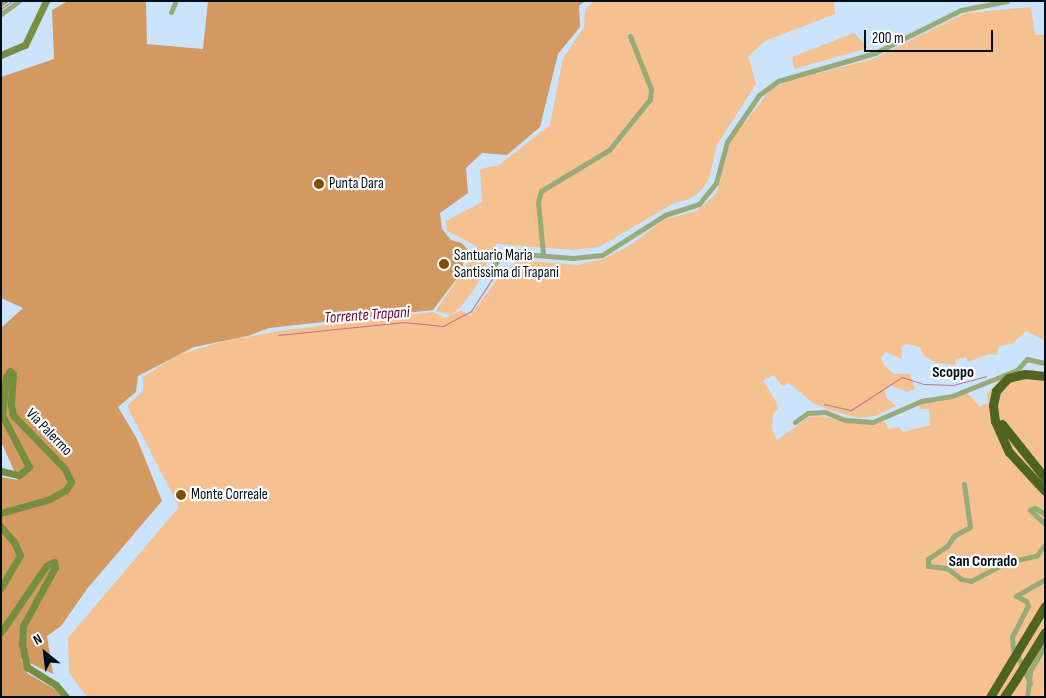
<!DOCTYPE html>
<style>
body{margin:0}
#map{position:relative;width:1046px;height:698px;overflow:hidden;background:#cbe4fb;font-family:"Sofia Sans Condensed",sans-serif}
div>[style]{position:absolute}
.green>*{inset:0;background:#f5c190}
.forest>*{inset:0;background:#d29961}
.stream>*{height:1px;margin:-0.5px;padding:0 0.5px;transform-origin:0.5px;border-radius:0.5px;background:#c07386}
.street>*{height:5px;margin:-2.5px;padding:0 2.5px;transform-origin:2.5px;border-radius:2.5px;background:#98aa78}
.secondary>*{height:7px;margin:-3.5px;padding:0 3.5px;transform-origin:3.5px;border-radius:3.5px;background:#758e41}
.highway>*{height:9px;margin:-4.5px;padding:0 4.5px;transform-origin:4.5px;border-radius:4.5px;background:#4f6421}
.highway-bridge>*{height:9px;margin:-4.5px;padding:0 4.5px;transform-origin:4.5px;border-radius:4.5px;background:#4f6421}
.dots>*{width:14px;height:14px;translate:-50% -50%;box-sizing:border-box;border:2px solid #fff;border-radius:50%}
span{translate:-50% -50%;white-space:nowrap;text-align:center;line-height:1.15;-webkit-text-stroke:4.5px #fff;paint-order:stroke}
.poi-label{font-size:15px;color:#010d19}
.left{translate:0 -50%;text-align:left}
.street-label{font-size:15px;color:#010d19}
.water-label{font-size:16px;color:#69072f;font-style:italic}
.neighbourhood-label{font-size:16px;color:#010d19;font-weight:700}
.frame{position:absolute;inset:0;border:2px solid #010d19;pointer-events:none}
.north{position:absolute;left:20px;top:628px;width:50px;height:50px;-webkit-text-stroke:4px #fff;paint-order:stroke;rotate:331deg;font-size:14px;font-weight:700;line-height:20px;text-align:center;color:#010d19}
.north::after{content:'';display:block;margin:auto;width:18px;height:22px;background:#010d19;clip-path:polygon(50% 0,100% 100%,50% 72%,0 100%)}
.scale{position:absolute;left:864px;top:30px;width:129px;height:22px;box-sizing:border-box;border:2px solid #010d19;border-top:0;padding-left:6px;font-size:15px;line-height:18px;white-space:nowrap;color:#010d19;-webkit-text-stroke:4px #fff;paint-order:stroke}
</style>
<div id="map">
<div class="green">
<div style="clip-path:polygon(594px 1px,834px 1px,835px 14px,765px 41px,748px 56px,756px 84px,717px 145px,709px 178px,702px 190px,690px 199px,674px 203px,599px 247px,573px 250px,496px 244px,477px 285px,460px 308px,450px 315px,436px 311px,478px 247px,447px 231px,446px 221px,482px 202px,480px 169px,499px 165px,550px 125px,563px 58px,584px 27px,585px 10px)"></div>
<div style="clip-path:polygon(1031px 7px,1035px 35px,1045px 35px,1045px 341px,1026px 331px,1012px 344px,999px 346px,997px 355px,989px 354px,968px 362px,966px 357px,955px 360px,956px 365px,936px 363px,924px 356px,920px 347px,906px 344px,901px 347px,902px 359px,885px 352px,881px 358px,884px 365px,894px 374px,910px 374px,915px 389px,907px 392px,890px 385px,885px 390px,886px 397px,896px 406px,875px 416px,858px 418px,827px 409px,813px 403px,789px 383px,782px 386px,774px 375px,763px 380px,779px 407px,773px 414px,772px 429px,777px 440px,809px 417px,821px 416px,855px 424px,885px 422px,888px 429px,899px 427px,903px 432px,930px 425px,929px 409px,919px 409px,920px 403px,947px 400px,967px 392px,980px 407px,989px 402px,987px 394px,999px 380px,1033px 369px,1045px 378px,1043px 697px,87px 697px,69px 673px,68px 638px,179px 507px,127px 406px,143px 391px,143px 377px,178px 355px,221px 342px,278px 331px,433px 312px,445px 318px,461px 310px,470px 316px,498px 278px,515px 263px,521px 260px,577px 265px,603px 259px,629px 246px,665px 219px,697px 211px,717px 193px,731px 140px,771px 89px,792px 80px,873px 59px,966px 13px)"></div>
<div style="clip-path:polygon(854px 33px,868px 48px,794px 69px,792px 57px)"></div>
</div>
<div class="forest">
<div style="clip-path:polygon(68px 1px,146px 1px,147px 44px,203px 49px,208px 1px,585px 1px,579px 6px,580px 27px,558px 54px,540px 127px,507px 155px,482px 153px,466px 168px,468px 193px,440px 213px,442px 229px,451px 240px,462px 243px,467px 249px,461px 273px,433px 310px,269px 328px,248px 336px,194px 347px,138px 376px,136px 392px,118px 407px,137px 439px,162px 501px,87px 589px,61px 626px,47px 636px,53px 674px,21px 659px,27px 673px,56px 690px,61px 697px,1px 697px,1px 477px,18px 480px,1px 441px,1px 328px,23px 308px,1px 298px,1px 77px,54px 59px,52px 10px)"></div>
</div>
<div class="stream">
<div style="left:1px;top:9px;width:14px;rotate:-36deg"></div>
<div style="left:278px;top:335px;width:127px;rotate:-5.9deg"></div>
<div style="left:404px;top:322px;width:39px;rotate:6deg"></div>
<div style="left:443px;top:326px;width:32px;rotate:-28deg"></div>
<div style="left:471px;top:311px;width:42px;rotate:-56.7deg"></div>
<div style="left:824px;top:404px;width:28px;rotate:13deg"></div>
<div style="left:851px;top:410px;width:61px;rotate:-32.9deg"></div>
<div style="left:902px;top:377px;width:23px;rotate:18deg"></div>
<div style="left:924px;top:384px;width:29px;rotate:2deg"></div>
<div style="left:953px;top:385px;width:34px;rotate:-15deg"></div>
</div>
<div class="street">
<div style="left:1px;top:4px;width:5px;rotate:-37deg"></div>
<div style="left:171px;top:12px;width:12px;rotate:-66deg"></div>
<div style="left:1px;top:14px;width:22px;rotate:-36deg"></div>
<div style="left:543px;top:254px;width:52px;rotate:-95.5deg"></div>
<div style="left:538px;top:202px;width:11px;rotate:-75deg"></div>
<div style="left:541px;top:191px;width:79px;rotate:-31.1deg"></div>
<div style="left:609px;top:150px;width:65px;rotate:-51.2deg"></div>
<div style="left:650px;top:99px;width:10px;rotate:-84deg"></div>
<div style="left:651px;top:89px;width:57px;rotate:-111.6deg"></div>
<div style="left:485px;top:276px;width:22px;rotate:-51deg"></div>
<div style="left:499px;top:259px;width:13px;rotate:-29deg"></div>
<div style="left:510px;top:253px;width:63px;rotate:4.5deg"></div>
<div style="left:573px;top:258px;width:29px;rotate:-6deg"></div>
<div style="left:602px;top:255px;width:75px;rotate:-32.4deg"></div>
<div style="left:665px;top:215px;width:36px;rotate:-18deg"></div>
<div style="left:699px;top:204px;width:27px;rotate:-51deg"></div>
<div style="left:716px;top:183px;width:42px;rotate:-75deg"></div>
<div style="left:727px;top:142px;width:57px;rotate:-55.8deg"></div>
<div style="left:759px;top:95px;width:24px;rotate:-36deg"></div>
<div style="left:778px;top:81px;width:101px;rotate:-16.1deg"></div>
<div style="left:875px;top:53px;width:96px;rotate:-26.6deg"></div>
<div style="left:961px;top:10px;width:47px;rotate:-11.1deg"></div>
<div style="left:795px;top:422px;width:16px;rotate:-35deg"></div>
<div style="left:808px;top:413px;width:17px;rotate:-3deg"></div>
<div style="left:825px;top:412px;width:22px;rotate:22deg"></div>
<div style="left:845px;top:420px;width:28px;rotate:4deg"></div>
<div style="left:873px;top:422px;width:52px;rotate:-23.6deg"></div>
<div style="left:921px;top:401px;width:31px;rotate:-9deg"></div>
<div style="left:952px;top:396px;width:70px;rotate:-21.8deg"></div>
<div style="left:1017px;top:370px;width:15px;rotate:-48deg"></div>
<div style="left:1027px;top:359px;width:18px;rotate:13deg"></div>
<div style="left:964px;top:484px;width:43px;rotate:82.1deg"></div>
<div style="left:970px;top:527px;width:18px;rotate:151deg"></div>
<div style="left:954px;top:536px;width:12px;rotate:125deg"></div>
<div style="left:947px;top:546px;width:23px;rotate:146deg"></div>
<div style="left:928px;top:559px;width:7px;rotate:90deg"></div>
<div style="left:928px;top:566px;width:19px;rotate:6deg"></div>
<div style="left:947px;top:568px;width:18px;rotate:38deg"></div>
<div style="left:961px;top:579px;width:10px;rotate:11deg"></div>
<div style="left:971px;top:581px;width:41px;rotate:-27.8deg"></div>
<div style="left:1007px;top:562px;width:30px;rotate:-12deg"></div>
<div style="left:1036px;top:556px;width:14px;rotate:-51deg"></div>
<div style="left:1045px;top:514px;width:12px;rotate:-149deg"></div>
<div style="left:1035px;top:508px;width:5px;rotate:158deg"></div>
<div style="left:1030px;top:510px;width:21px;rotate:43deg"></div>
<div style="left:1013px;top:649px;width:12px;rotate:-95deg"></div>
<div style="left:1012px;top:637px;width:35px;rotate:-63deg"></div>
<div style="left:1028px;top:606px;width:5px;rotate:-112deg"></div>
<div style="left:1026px;top:601px;width:11px;rotate:-153deg"></div>
<div style="left:1016px;top:596px;width:34px;rotate:-30deg"></div>
<div style="left:1018px;top:657px;width:29px;rotate:65deg"></div>
<div style="left:1027px;top:697px;width:26px;rotate:-83deg"></div>
<div style="left:1030px;top:671px;width:30px;rotate:-60deg"></div>
</div>
<div class="secondary">
<div style="left:1px;top:55px;width:26px;rotate:-23deg"></div>
<div style="left:25px;top:45px;width:49px;rotate:-64.5deg"></div>
<div style="left:1px;top:471px;width:18px;rotate:13deg"></div>
<div style="left:19px;top:475px;width:13px;rotate:-39deg"></div>
<div style="left:29px;top:467px;width:59px;rotate:-117.4deg"></div>
<div style="left:2px;top:415px;width:38px;rotate:-84deg"></div>
<div style="left:6px;top:377px;width:7px;rotate:-56deg"></div>
<div style="left:10px;top:371px;width:4px;rotate:45deg"></div>
<div style="left:13px;top:374px;width:31px;rotate:94deg"></div>
<div style="left:11px;top:405px;width:10px;rotate:79deg"></div>
<div style="left:13px;top:415px;width:75px;rotate:46.1deg"></div>
<div style="left:65px;top:469px;width:14px;rotate:65deg"></div>
<div style="left:71px;top:482px;width:9px;rotate:122deg"></div>
<div style="left:66px;top:490px;width:18px;rotate:151deg"></div>
<div style="left:50px;top:499px;width:51px;rotate:164.1deg"></div>
<div style="left:1px;top:527px;width:20px;rotate:49deg"></div>
<div style="left:14px;top:542px;width:14px;rotate:65deg"></div>
<div style="left:20px;top:555px;width:38px;rotate:120deg"></div>
<div style="left:1px;top:632px;width:80px;rotate:-55.7deg"></div>
<div style="left:46px;top:566px;width:9px;rotate:-27deg"></div>
<div style="left:54px;top:562px;width:5px;rotate:79deg"></div>
<div style="left:55px;top:567px;width:67px;rotate:118.5deg"></div>
<div style="left:23px;top:626px;width:18px;rotate:93deg"></div>
<div style="left:22px;top:644px;width:24px;rotate:78deg"></div>
<div style="left:27px;top:667px;width:34px;rotate:32deg"></div>
<div style="left:56px;top:685px;width:16px;rotate:50deg"></div>
</div>
<div class="highway">
<div style="left:1045px;top:376px;width:20px;rotate:-174deg"></div>
<div style="left:1025px;top:374px;width:17px;rotate:167deg"></div>
<div style="left:1008px;top:378px;width:18px;rotate:133deg"></div>
<div style="left:996px;top:391px;width:14px;rotate:102deg"></div>
<div style="left:993px;top:405px;width:16px;rotate:83deg"></div>
<div style="left:995px;top:421px;width:34px;rotate:66deg"></div>
<div style="left:1009px;top:452px;width:53px;rotate:47.3deg"></div>
<div style="left:1002px;top:424px;width:69px;rotate:51.5deg"></div>
<div style="left:990px;top:697px;width:106px;rotate:-58.9deg"></div>
<div style="left:1004px;top:697px;width:22px;rotate:-56deg"></div>
</div>
<div class="highway-bridge">
<div style="left:1016px;top:679px;width:55px;rotate:-58.3deg"></div>
</div>
<div class="dots">
<div style="left:319px;top:184px;background:#854c00"></div>
<div style="left:444px;top:264px;background:#854c00"></div>
<div style="left:181px;top:495px;background:#854c00"></div>
</div>
<div class="poi-label">
<span class="left" style="left:329px;top:184px">Punta Dara</span>
<span class="left" style="left:454px;top:264px">Santuario Maria<br>Santissima di Trapani</span>
<span class="left" style="left:191px;top:495px">Monte Correale</span>
</div>
<div class="street-label">
<span style="left:49px;top:432px;rotate:46deg">Via Palermo</span>
</div>
<div class="water-label">
<span style="left:367px;top:316px;rotate:-4deg">Torrente Trapani</span>
</div>
<div class="neighbourhood-label">
<span style="left:953px;top:373px">Scoppo</span>
<span style="left:983px;top:562px">San Corrado</span>
</div>
<div class="frame"></div>
<div class="north">N</div>
<div class="scale">200 m</div>
</div>
